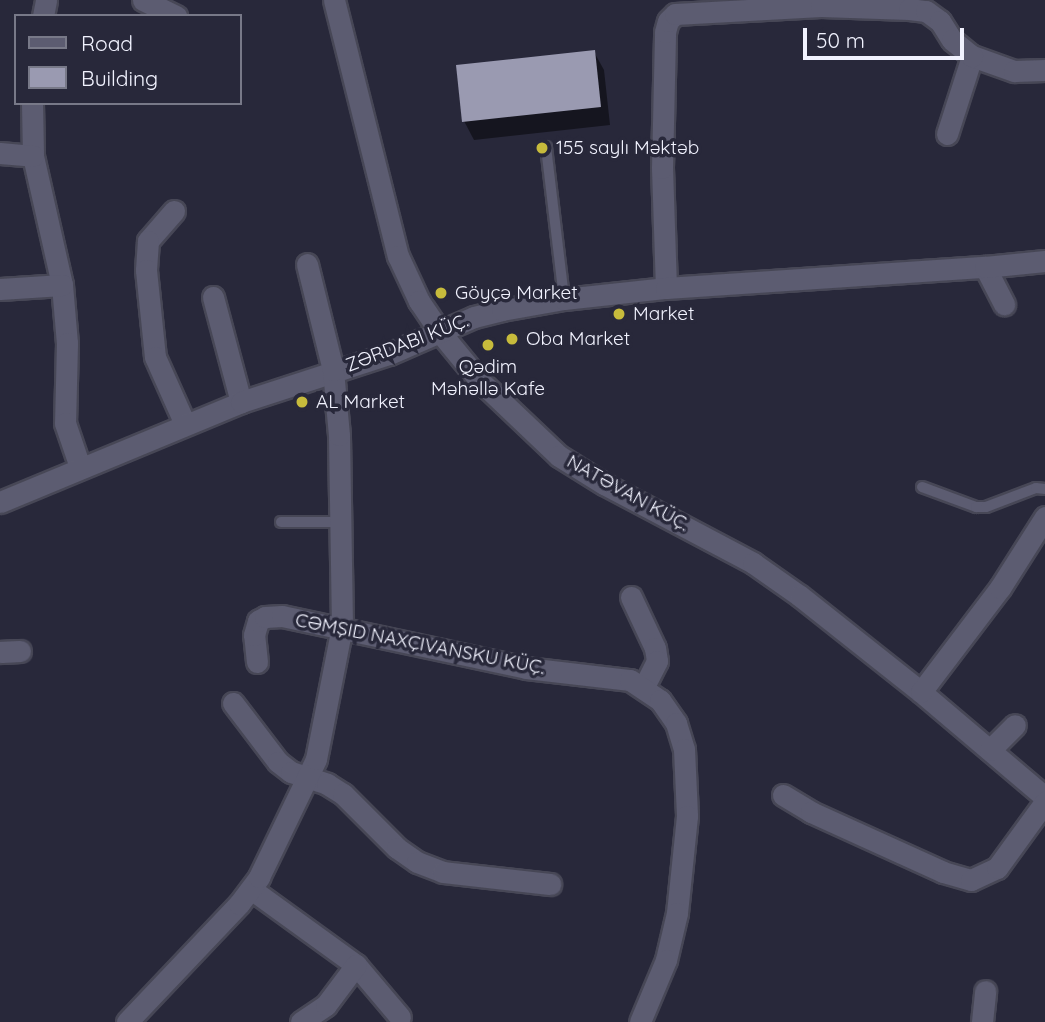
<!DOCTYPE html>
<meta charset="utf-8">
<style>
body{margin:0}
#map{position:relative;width:1045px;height:1022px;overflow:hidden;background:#28283a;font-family:Quicksand,sans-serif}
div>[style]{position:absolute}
.shadow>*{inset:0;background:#0007}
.building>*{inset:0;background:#9a9ab1}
.roads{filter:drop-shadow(2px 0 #474756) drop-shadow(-2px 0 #474756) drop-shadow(0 2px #474756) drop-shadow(0 -2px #474756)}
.service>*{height:10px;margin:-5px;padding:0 5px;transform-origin:5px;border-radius:5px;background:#5c5c71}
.minor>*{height:21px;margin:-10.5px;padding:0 10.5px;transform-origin:10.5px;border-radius:10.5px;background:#5c5c71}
.dots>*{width:19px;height:19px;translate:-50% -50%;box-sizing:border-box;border:4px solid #28283a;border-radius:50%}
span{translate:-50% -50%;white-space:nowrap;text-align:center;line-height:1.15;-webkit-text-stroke:7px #28283a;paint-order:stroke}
.poi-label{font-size:19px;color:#f1f2fe}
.left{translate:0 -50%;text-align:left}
.street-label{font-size:19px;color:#f1f2fe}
.legend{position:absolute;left:14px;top:14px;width:228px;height:91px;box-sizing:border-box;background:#28283a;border:2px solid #787988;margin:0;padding:9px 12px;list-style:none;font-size:21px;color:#f1f2fe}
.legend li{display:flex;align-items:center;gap:14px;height:35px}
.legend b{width:35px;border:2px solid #787988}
.scale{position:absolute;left:803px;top:28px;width:161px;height:32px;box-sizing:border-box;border:4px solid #f1f2fe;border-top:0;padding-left:9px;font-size:21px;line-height:24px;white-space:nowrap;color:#f1f2fe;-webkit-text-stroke:5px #28283a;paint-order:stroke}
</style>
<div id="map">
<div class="shadow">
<div style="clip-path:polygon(594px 52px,604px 70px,610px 125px,474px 140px,464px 121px)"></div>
</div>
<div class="building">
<div style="clip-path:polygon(595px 50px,601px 107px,462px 122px,456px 65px)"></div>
</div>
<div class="roads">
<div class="service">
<div style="left:546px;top:147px;width:153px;rotate:83.2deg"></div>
<div style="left:922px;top:487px;width:58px;rotate:20.3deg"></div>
<div style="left:976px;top:507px;width:10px"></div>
<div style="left:986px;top:507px;width:53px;rotate:-20.8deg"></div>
<div style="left:1036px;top:488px;width:9px;rotate:6deg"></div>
<div style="left:281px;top:522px;width:59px"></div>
</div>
<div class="minor">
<div style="left:143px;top:0;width:37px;rotate:26deg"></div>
<div style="left:334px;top:0;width:264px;rotate:76deg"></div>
<div style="left:398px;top:256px;width:50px;rotate:65deg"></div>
<div style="left:419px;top:301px;width:36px;rotate:56deg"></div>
<div style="left:439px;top:331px;width:65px;rotate:50.6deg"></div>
<div style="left:480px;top:381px;width:109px;rotate:43.5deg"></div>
<div style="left:559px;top:456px;width:53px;rotate:31.9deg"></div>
<div style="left:604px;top:484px;width:169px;rotate:27.9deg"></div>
<div style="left:753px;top:563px;width:57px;rotate:35.1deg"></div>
<div style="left:800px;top:596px;width:154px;rotate:38.4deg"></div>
<div style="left:921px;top:692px;width:162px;rotate:40.3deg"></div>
<div style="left:43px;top:16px;width:16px;rotate:-79deg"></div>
<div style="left:32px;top:103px;width:53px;rotate:88.9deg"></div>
<div style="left:33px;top:156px;width:132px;rotate:77.3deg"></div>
<div style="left:62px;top:285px;width:58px;rotate:85.1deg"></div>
<div style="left:67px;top:343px;width:80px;rotate:91.4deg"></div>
<div style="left:65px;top:423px;width:46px;rotate:71.2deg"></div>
<div style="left:947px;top:134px;width:82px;rotate:-72.2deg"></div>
<div style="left:972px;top:56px;width:45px;rotate:19.7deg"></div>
<div style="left:1014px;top:71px;width:31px;rotate:-2deg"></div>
<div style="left:0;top:153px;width:33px;rotate:5deg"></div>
<div style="left:174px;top:211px;width:40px;rotate:131deg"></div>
<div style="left:148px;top:241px;width:29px;rotate:94deg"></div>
<div style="left:146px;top:270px;width:87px;rotate:84.1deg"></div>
<div style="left:155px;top:357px;width:73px;rotate:65.9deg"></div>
<div style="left:985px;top:267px;width:42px;rotate:62.8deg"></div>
<div style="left:666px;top:288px;width:120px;rotate:-91.9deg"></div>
<div style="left:662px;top:168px;width:136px;rotate:-88.7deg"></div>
<div style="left:665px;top:32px;width:11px;rotate:-75deg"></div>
<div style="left:668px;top:21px;width:10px;rotate:-45deg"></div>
<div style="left:675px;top:14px;width:146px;rotate:-3.1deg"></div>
<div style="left:821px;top:6px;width:88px;rotate:2deg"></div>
<div style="left:909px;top:9px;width:17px;rotate:7deg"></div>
<div style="left:926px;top:11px;width:17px;rotate:36deg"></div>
<div style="left:940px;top:21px;width:22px;rotate:58deg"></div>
<div style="left:952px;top:40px;width:26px;rotate:39deg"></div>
<div style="left:0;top:289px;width:62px;rotate:-3.7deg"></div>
<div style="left:213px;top:297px;width:109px;rotate:75.1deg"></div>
<div style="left:0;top:502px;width:261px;rotate:-22.5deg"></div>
<div style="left:241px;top:402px;width:156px;rotate:-18deg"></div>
<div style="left:389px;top:354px;width:93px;rotate:-23.5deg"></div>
<div style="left:474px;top:317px;width:29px;rotate:-14deg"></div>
<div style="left:502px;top:310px;width:63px;rotate:-10.1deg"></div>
<div style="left:564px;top:299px;width:103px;rotate:-6.2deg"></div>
<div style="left:666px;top:288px;width:320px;rotate:-3.8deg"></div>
<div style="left:985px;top:267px;width:60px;rotate:-5.7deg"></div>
<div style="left:631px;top:597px;width:56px;rotate:64.8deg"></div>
<div style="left:655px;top:648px;width:13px;rotate:81deg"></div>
<div style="left:657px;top:661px;width:28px;rotate:117deg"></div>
<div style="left:0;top:652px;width:20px;rotate:-3deg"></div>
<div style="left:257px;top:662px;width:27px;rotate:-96deg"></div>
<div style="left:254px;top:635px;width:15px;rotate:-74deg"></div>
<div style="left:258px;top:621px;width:8px;rotate:-30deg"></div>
<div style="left:265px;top:617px;width:17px;rotate:-3deg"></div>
<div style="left:282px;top:616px;width:249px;rotate:12deg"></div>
<div style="left:526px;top:668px;width:105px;rotate:6.6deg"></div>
<div style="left:630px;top:680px;width:36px;rotate:34deg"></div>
<div style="left:660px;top:700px;width:28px;rotate:55deg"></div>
<div style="left:676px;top:723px;width:27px;rotate:73deg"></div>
<div style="left:684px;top:749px;width:67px;rotate:87.4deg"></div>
<div style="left:687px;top:816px;width:98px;rotate:95.9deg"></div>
<div style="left:677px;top:913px;width:48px;rotate:103.2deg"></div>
<div style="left:666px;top:960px;width:67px;rotate:112.8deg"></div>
<div style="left:921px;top:692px;width:131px;rotate:-52.8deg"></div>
<div style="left:1000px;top:588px;width:84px;rotate:-57.6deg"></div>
<div style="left:233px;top:703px;width:74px;rotate:52.7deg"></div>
<div style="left:278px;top:762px;width:16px;rotate:38deg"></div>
<div style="left:291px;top:772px;width:38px;rotate:18deg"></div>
<div style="left:327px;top:784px;width:19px;rotate:32deg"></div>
<div style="left:343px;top:794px;width:76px;rotate:45deg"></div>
<div style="left:397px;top:848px;width:24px;rotate:35deg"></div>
<div style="left:417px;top:862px;width:28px;rotate:21deg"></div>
<div style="left:443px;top:872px;width:108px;rotate:6.4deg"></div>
<div style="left:990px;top:750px;width:35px;rotate:-45deg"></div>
<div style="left:783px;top:795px;width:33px;rotate:31deg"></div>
<div style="left:811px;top:812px;width:145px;rotate:24.4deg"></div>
<div style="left:943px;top:872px;width:29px;rotate:16deg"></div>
<div style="left:971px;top:880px;width:29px;rotate:-25deg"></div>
<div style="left:997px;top:868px;width:82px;rotate:-54deg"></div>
<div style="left:251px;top:889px;width:130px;rotate:35.9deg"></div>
<div style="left:356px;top:965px;width:68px;rotate:49.8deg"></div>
<div style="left:127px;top:1022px;width:163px;rotate:-46.5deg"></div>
<div style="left:239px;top:904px;width:34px;rotate:-53deg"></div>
<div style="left:259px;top:877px;width:131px;rotate:-64.2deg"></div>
<div style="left:316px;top:759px;width:135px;rotate:-78.9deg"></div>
<div style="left:342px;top:627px;width:192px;rotate:-90.9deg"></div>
<div style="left:339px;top:435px;width:65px;rotate:-95.3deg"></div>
<div style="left:333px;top:370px;width:109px;rotate:-103.8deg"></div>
<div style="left:301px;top:1022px;width:30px;rotate:-34deg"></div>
<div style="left:326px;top:1005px;width:50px;rotate:-53.1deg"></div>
<div style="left:982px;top:1022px;width:31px;rotate:-84deg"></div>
</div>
</div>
<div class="dots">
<div style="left:542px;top:148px;background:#c7bb3c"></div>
<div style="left:441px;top:293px;background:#c7bb3c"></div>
<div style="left:619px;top:314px;background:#c7bb3c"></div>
<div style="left:512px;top:339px;background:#c7bb3c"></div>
<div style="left:488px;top:345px;background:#c7bb3c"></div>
<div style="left:302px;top:402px;background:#c7bb3c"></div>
</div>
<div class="poi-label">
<span class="left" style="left:556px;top:148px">155 saylı Məktəb</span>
<span class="left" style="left:455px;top:293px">Göyçə Market</span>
<span class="left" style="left:633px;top:314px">Market</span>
<span class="left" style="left:526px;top:339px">Oba Market</span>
<span style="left:488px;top:378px">Qədim<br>Məhəllə Kafe</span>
<span class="left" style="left:316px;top:402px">AL Market</span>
</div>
<div class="street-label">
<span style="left:407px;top:343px;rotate:-21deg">ZƏRDABI KÜÇ.</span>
<span style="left:628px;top:493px;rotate:29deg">NATƏVAN KÜÇ.</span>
<span style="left:420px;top:644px;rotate:11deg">CƏMŞID NAXÇIVANSKU KÜÇ.</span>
</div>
<ul class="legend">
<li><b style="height:9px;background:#5c5c71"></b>Road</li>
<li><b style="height:19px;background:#9a9ab1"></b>Building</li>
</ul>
<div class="scale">50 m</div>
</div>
